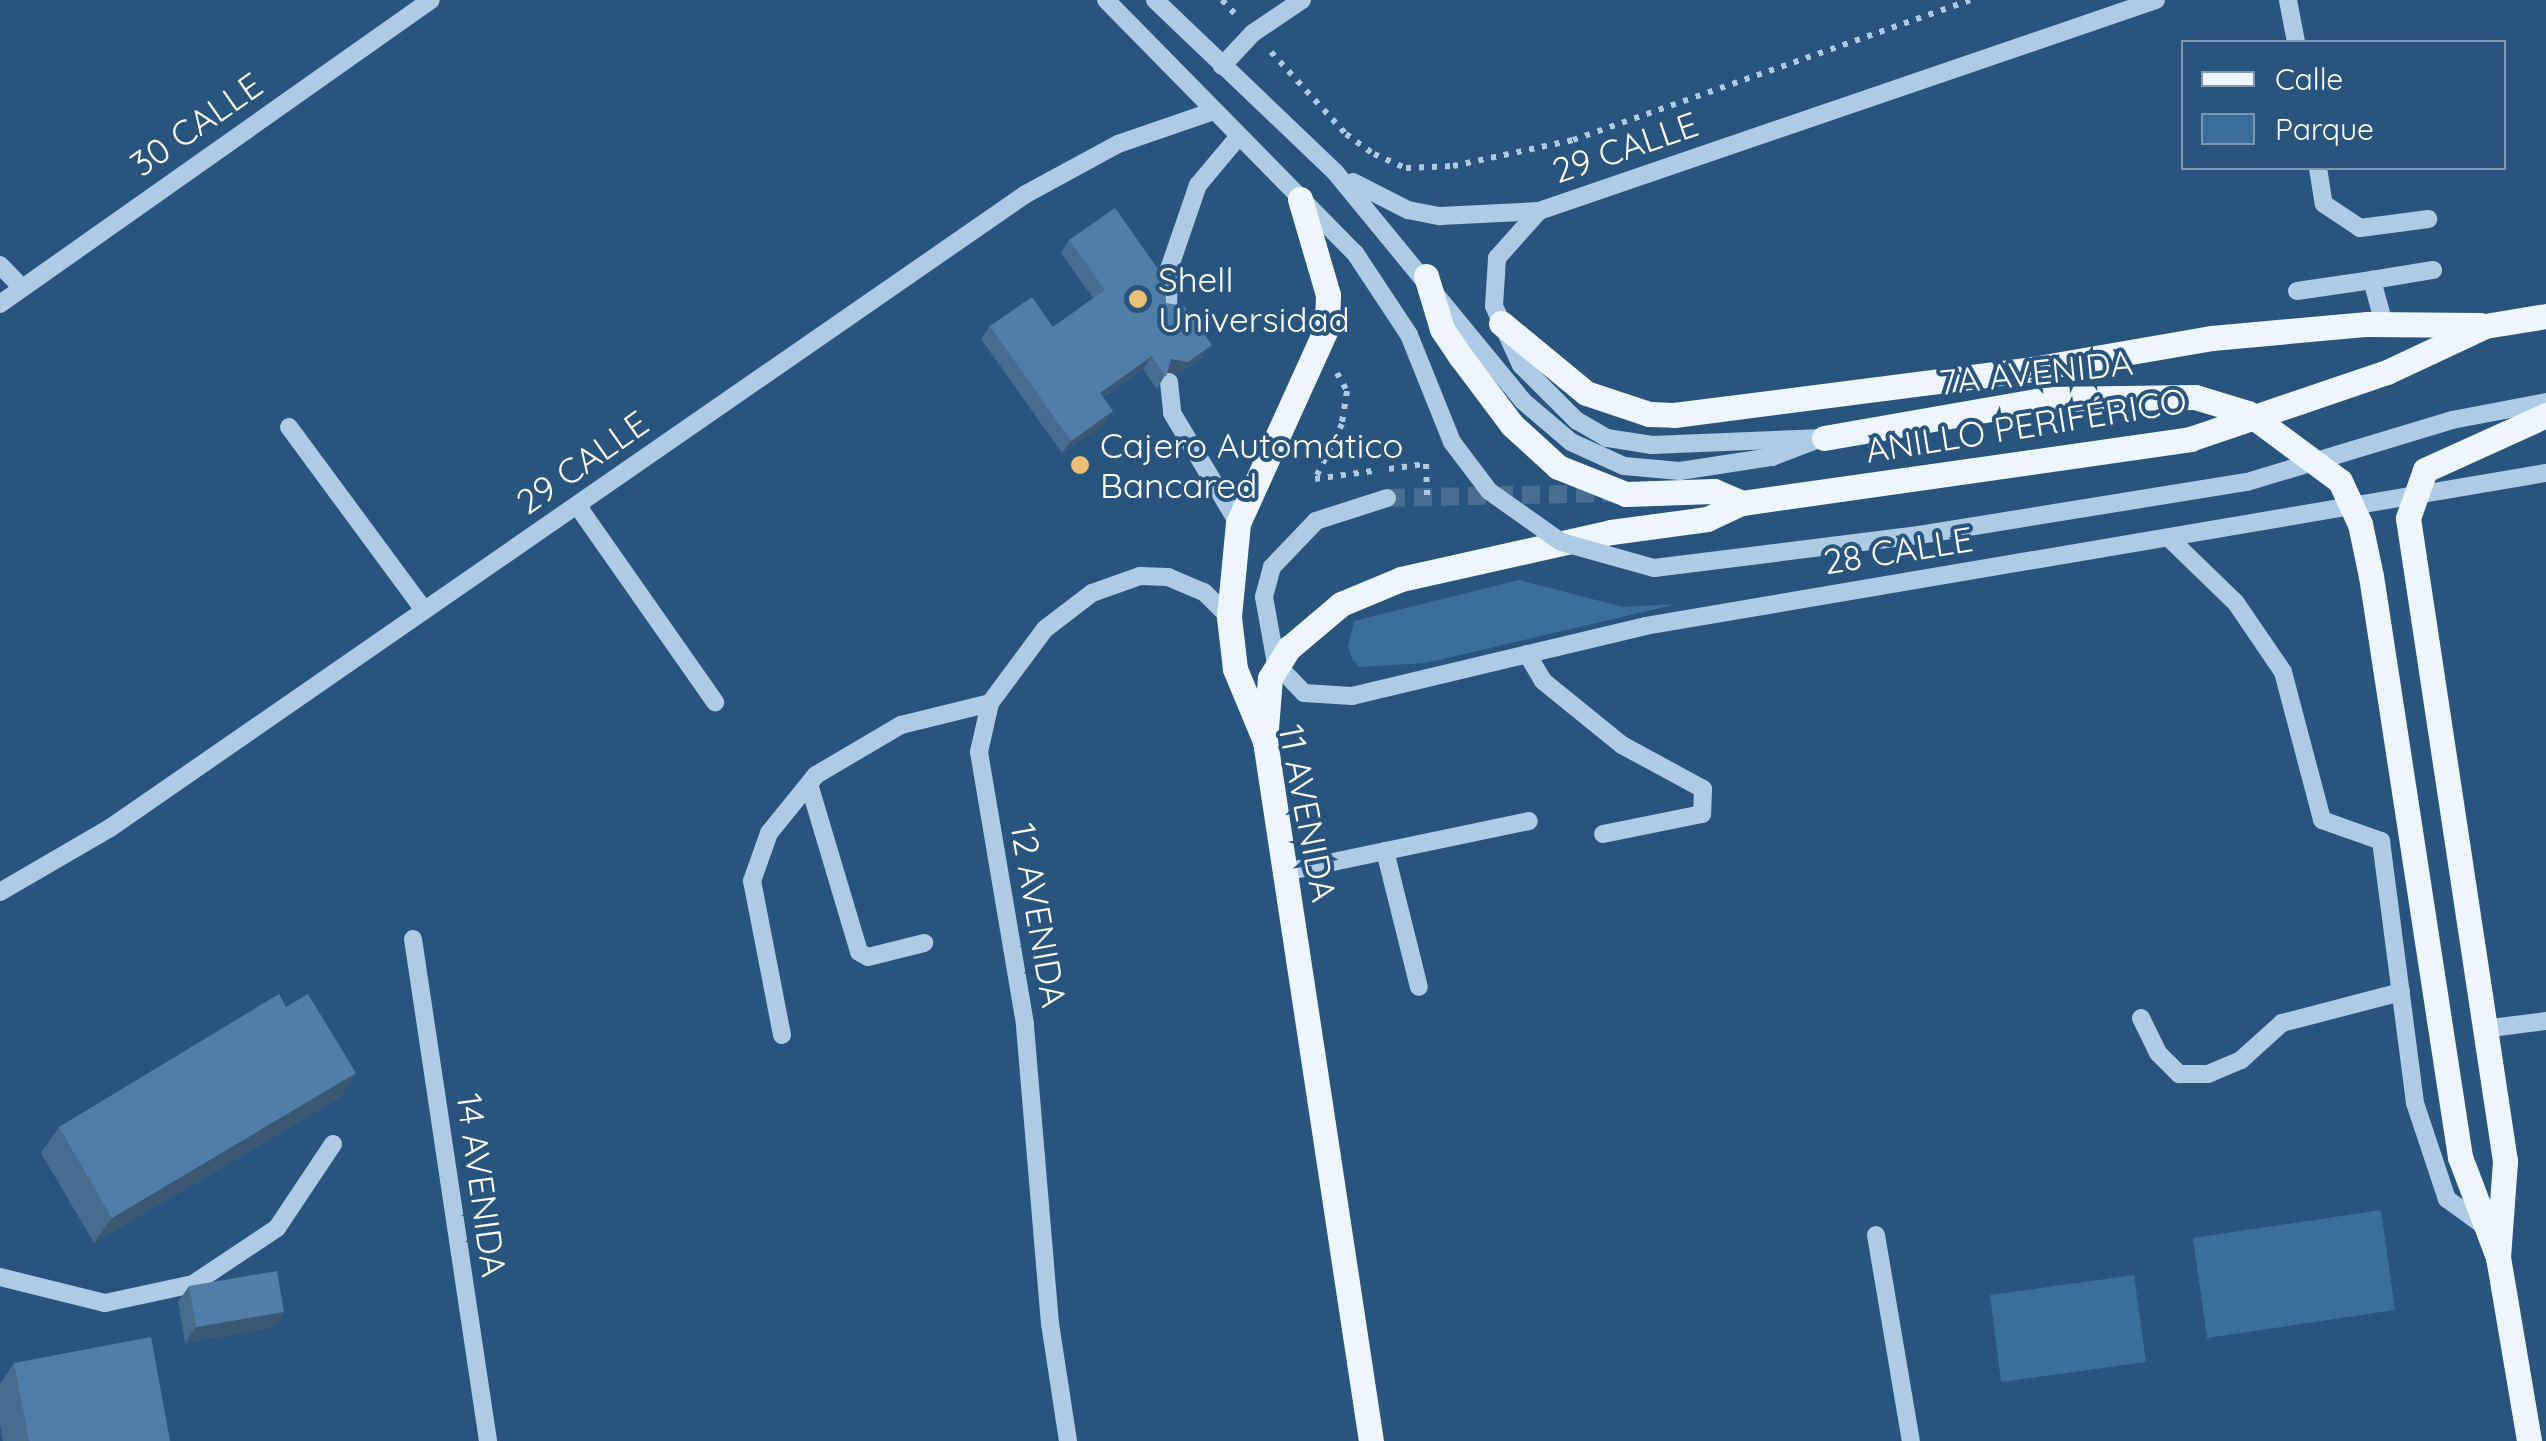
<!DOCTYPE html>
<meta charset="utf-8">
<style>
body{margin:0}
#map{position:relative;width:2546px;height:1441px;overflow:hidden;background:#28547e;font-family:Quicksand,sans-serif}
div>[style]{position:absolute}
.green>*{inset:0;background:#3c6e9b}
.minor-tunnel>*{height:18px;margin-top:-9px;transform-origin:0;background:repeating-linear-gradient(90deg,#486e91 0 18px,transparent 0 27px)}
.path>*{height:6px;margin-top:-3px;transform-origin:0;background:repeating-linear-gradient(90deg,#aecbe5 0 5px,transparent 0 13px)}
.minor>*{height:18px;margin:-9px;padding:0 9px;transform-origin:9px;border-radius:9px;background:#aecbe5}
.major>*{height:25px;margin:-12.5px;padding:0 12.5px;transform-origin:12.5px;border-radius:12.5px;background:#eef5fd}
.minor-bridge>*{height:18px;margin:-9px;padding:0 9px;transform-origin:9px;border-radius:9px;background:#aecbe5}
.major-bridge>*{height:25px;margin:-12.5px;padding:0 12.5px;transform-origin:12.5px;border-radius:12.5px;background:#eef5fd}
.wall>*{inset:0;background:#466c8f}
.shaded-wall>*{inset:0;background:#395874}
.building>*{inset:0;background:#517ea6}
.dots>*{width:28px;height:28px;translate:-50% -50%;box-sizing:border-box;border:5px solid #28547e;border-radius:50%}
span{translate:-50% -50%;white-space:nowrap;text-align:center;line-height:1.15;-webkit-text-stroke:8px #28547e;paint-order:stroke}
.street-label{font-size:35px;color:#fff}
.poi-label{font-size:35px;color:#fff}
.left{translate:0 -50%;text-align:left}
.legend{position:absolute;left:2181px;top:40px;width:325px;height:130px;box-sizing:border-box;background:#28547e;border:2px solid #7e98b2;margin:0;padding:12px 18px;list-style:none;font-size:30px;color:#fff}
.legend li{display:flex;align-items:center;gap:20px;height:50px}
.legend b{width:50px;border:2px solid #7e98b2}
</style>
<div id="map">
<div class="green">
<div style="clip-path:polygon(1519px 580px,1623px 607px,1677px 604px,1426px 663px,1359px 667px,1352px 659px,1348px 646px,1354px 621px)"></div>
<div style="clip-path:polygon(2381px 1210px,2395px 1310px,2207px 1338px,2193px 1238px)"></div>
<div style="clip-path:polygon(2134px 1275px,2146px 1362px,2001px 1382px,1990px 1295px)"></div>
</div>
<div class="minor-tunnel">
<div style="left:1387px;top:498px;width:223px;rotate:-1.3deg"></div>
</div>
<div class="path">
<div style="left:1222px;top:0;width:19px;rotate:47deg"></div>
<div style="left:1271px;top:52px;width:111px;rotate:47.6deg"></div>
<div style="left:1346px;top:134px;width:34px;rotate:36deg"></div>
<div style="left:1374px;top:154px;width:35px;rotate:24deg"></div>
<div style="left:1406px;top:168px;width:47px;rotate:-2.4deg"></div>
<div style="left:1453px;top:166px;width:123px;rotate:-12.2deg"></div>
<div style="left:1573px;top:140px;width:421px;rotate:-19.4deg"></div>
<div style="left:1337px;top:373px;width:21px;rotate:61deg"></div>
<div style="left:1347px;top:391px;width:33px;rotate:99deg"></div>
<div style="left:1342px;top:424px;width:61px;rotate:116.1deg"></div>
<div style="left:1315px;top:479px;width:58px;rotate:-8deg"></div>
<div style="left:1389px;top:469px;width:37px;rotate:-8deg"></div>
<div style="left:1426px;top:464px;width:34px;rotate:88deg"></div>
</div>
<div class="minor">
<div style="left:1106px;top:0;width:355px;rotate:45.5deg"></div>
<div style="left:1155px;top:0;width:249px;rotate:43.7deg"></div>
<div style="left:1335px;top:172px;width:296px;rotate:50.6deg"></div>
<div style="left:1523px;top:401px;width:63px;rotate:40.5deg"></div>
<div style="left:1571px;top:442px;width:58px;rotate:24.4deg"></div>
<div style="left:1624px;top:466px;width:56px;rotate:5.1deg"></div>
<div style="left:1680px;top:471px;width:93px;rotate:-8.7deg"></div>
<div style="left:1772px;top:457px;width:45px;rotate:-20.9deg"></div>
<div style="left:2288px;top:0;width:43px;rotate:79.2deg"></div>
<div style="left:1222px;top:66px;width:45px;rotate:-46.8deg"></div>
<div style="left:1253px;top:33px;width:59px;rotate:-34deg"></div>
<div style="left:2318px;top:168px;width:36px;rotate:81deg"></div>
<div style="left:2324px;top:204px;width:43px;rotate:33.7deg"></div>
<div style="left:2360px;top:228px;width:69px;rotate:-7.5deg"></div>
<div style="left:1353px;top:182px;width:62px;rotate:27deg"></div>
<div style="left:1408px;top:210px;width:33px;rotate:11deg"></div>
<div style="left:1440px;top:216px;width:99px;rotate:-2.9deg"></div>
<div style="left:0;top:265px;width:32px;rotate:46deg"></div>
<div style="left:2297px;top:291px;width:76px;rotate:-8.3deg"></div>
<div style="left:0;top:304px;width:527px;rotate:-35.2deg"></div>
<div style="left:1168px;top:309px;width:40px;rotate:-88.6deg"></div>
<div style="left:1169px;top:269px;width:89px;rotate:-71deg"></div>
<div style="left:1198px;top:185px;width:64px;rotate:-50.1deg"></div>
<div style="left:2384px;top:324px;width:46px;rotate:-105.3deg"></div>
<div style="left:2372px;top:280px;width:62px;rotate:-9.3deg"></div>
<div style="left:1169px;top:382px;width:31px;rotate:84deg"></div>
<div style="left:1172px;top:413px;width:128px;rotate:59deg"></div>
<div style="left:289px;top:427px;width:227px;rotate:53.6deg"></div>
<div style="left:1824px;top:438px;width:172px;rotate:177.7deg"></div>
<div style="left:1652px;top:445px;width:46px;rotate:-171.2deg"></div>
<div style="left:1607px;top:438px;width:34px;rotate:-150deg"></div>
<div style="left:1577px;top:421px;width:79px;rotate:-135deg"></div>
<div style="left:1521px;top:365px;width:65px;rotate:-114.6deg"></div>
<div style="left:1494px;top:306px;width:48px;rotate:-86.4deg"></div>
<div style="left:1497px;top:258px;width:63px;rotate:-48.2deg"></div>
<div style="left:1539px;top:211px;width:652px;rotate:-18.88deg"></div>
<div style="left:1387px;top:498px;width:75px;rotate:162.1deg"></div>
<div style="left:1316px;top:521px;width:64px;rotate:133.7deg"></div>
<div style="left:1272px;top:567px;width:31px;rotate:105deg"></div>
<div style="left:1264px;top:597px;width:68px;rotate:79.8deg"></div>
<div style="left:1276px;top:664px;width:40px;rotate:46deg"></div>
<div style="left:1304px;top:693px;width:48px;rotate:3.6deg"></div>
<div style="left:1352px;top:696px;width:301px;rotate:-13.4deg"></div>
<div style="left:1645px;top:626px;width:914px;rotate:-9.64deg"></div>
<div style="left:577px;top:505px;width:241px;rotate:55deg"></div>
<div style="left:1919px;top:535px;width:332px;rotate:-9.2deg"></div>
<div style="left:2247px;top:482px;width:214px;rotate:-16.8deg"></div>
<div style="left:2452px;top:420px;width:96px;rotate:-10.8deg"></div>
<div style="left:2170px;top:539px;width:92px;rotate:44.1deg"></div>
<div style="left:2236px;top:603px;width:83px;rotate:55.7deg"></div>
<div style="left:2283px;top:672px;width:153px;rotate:75.2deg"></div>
<div style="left:2322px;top:820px;width:63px;rotate:19.6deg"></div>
<div style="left:2381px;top:841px;width:264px;rotate:82.6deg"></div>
<div style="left:2415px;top:1103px;width:101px;rotate:71.6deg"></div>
<div style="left:2447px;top:1199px;width:49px;rotate:35.9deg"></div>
<div style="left:1527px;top:654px;width:31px;rotate:59deg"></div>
<div style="left:1543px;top:681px;width:102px;rotate:39deg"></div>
<div style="left:1622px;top:745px;width:92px;rotate:28.5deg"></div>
<div style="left:1703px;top:789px;width:25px;rotate:92deg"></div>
<div style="left:1702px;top:814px;width:101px;rotate:168.6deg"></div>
<div style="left:809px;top:784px;width:175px;rotate:73.4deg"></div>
<div style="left:859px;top:952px;width:10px;rotate:29deg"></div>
<div style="left:868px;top:957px;width:58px;rotate:-14deg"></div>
<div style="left:1385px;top:851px;width:140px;rotate:76deg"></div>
<div style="left:1285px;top:872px;width:249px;rotate:-11.8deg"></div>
<div style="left:0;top:892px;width:127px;rotate:-30.2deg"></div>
<div style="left:110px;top:828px;width:1114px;rotate:-34.69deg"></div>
<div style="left:1026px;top:194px;width:105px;rotate:-28.5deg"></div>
<div style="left:1118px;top:144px;width:102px;rotate:-19deg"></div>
<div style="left:413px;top:939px;width:508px;rotate:81.5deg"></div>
<div style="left:2141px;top:1018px;width:39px;rotate:64deg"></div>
<div style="left:2158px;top:1053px;width:30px;rotate:45deg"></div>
<div style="left:2179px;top:1074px;width:29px"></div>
<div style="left:2208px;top:1074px;width:36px;rotate:-23deg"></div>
<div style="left:2241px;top:1060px;width:55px;rotate:-42.1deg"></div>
<div style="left:2282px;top:1023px;width:123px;rotate:-14.6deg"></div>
<div style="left:2483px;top:1029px;width:64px;rotate:-7.2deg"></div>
<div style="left:782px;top:1035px;width:157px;rotate:-101deg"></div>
<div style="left:752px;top:881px;width:51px;rotate:-70.5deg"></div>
<div style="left:769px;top:833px;width:75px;rotate:-51deg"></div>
<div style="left:816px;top:775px;width:99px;rotate:-30.5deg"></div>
<div style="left:901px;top:725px;width:92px;rotate:-13.9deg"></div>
<div style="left:1876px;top:1235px;width:209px;rotate:80.4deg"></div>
<div style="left:0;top:1277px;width:108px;rotate:13.9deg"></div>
<div style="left:105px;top:1303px;width:90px;rotate:-12.2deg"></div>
<div style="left:193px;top:1284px;width:101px;rotate:-33.7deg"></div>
<div style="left:277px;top:1228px;width:101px;rotate:-56.3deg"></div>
<div style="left:1068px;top:1441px;width:118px;rotate:-98.7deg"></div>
<div style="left:1050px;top:1324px;width:301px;rotate:-94.8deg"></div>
<div style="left:1025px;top:1024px;width:276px;rotate:-99.6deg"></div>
<div style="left:979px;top:752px;width:50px;rotate:-77.3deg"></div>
<div style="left:990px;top:703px;width:92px;rotate:-53.4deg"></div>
<div style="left:1045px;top:629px;width:59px;rotate:-37.5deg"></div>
<div style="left:1092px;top:593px;width:51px;rotate:-19.5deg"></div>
<div style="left:1140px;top:576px;width:28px;rotate:2deg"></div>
<div style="left:1168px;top:577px;width:39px;rotate:23deg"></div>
<div style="left:1204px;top:592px;width:35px;rotate:45deg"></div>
</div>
<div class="major">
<div style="left:1300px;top:199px;width:100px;rotate:73.7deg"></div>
<div style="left:1328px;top:295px;width:32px;rotate:92deg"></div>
<div style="left:1327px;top:327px;width:215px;rotate:114.4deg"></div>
<div style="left:1238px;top:523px;width:94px;rotate:95.5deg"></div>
<div style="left:1229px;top:617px;width:52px;rotate:83.4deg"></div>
<div style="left:1235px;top:669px;width:78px;rotate:67.4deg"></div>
<div style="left:1265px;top:741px;width:708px;rotate:81.39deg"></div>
<div style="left:1426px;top:276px;width:55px;rotate:73.2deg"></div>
<div style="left:1442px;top:329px;width:34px;rotate:56deg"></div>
<div style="left:1461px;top:357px;width:85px;rotate:53.1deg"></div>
<div style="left:1512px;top:425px;width:62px;rotate:42.4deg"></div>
<div style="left:1558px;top:467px;width:73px;rotate:21.7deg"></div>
<div style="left:1626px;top:494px;width:88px;rotate:-2deg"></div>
<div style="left:1714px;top:491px;width:30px;rotate:23deg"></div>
<div style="left:1501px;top:323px;width:110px;rotate:39.5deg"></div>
<div style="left:1586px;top:393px;width:66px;rotate:18.4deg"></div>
<div style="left:1649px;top:414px;width:25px;rotate:2deg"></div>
<div style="left:1674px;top:415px;width:361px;rotate:-7.3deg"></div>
<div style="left:2032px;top:369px;width:183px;rotate:-9.8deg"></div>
<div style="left:2212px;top:338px;width:156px;rotate:-5.2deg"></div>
<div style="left:2367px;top:324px;width:113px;rotate:0.5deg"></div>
<div style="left:1824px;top:438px;width:226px;rotate:-9.9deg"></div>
<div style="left:2371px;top:576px;width:588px;rotate:81.29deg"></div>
<div style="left:2460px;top:1157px;width:107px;rotate:69.2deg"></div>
<div style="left:2498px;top:1257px;width:187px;rotate:80.4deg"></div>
<div style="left:1265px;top:741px;width:63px;rotate:-85.5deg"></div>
<div style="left:1270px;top:678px;width:36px;rotate:-58deg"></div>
<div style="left:1289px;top:648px;width:68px;rotate:-40.2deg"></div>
<div style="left:1341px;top:604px;width:65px;rotate:-22.6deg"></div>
<div style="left:1401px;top:579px;width:215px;rotate:-12.6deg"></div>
<div style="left:1611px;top:532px;width:97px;rotate:-7.7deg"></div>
<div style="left:1707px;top:519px;width:38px;rotate:-25deg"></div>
<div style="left:1742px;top:503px;width:453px;rotate:-8.1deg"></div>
<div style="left:2190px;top:439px;width:208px;rotate:-18.8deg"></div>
<div style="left:2387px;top:372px;width:108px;rotate:-25.1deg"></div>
<div style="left:2485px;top:326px;width:62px;rotate:-9.3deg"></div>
<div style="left:2498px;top:1257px;width:96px;rotate:-85.8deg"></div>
<div style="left:2505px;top:1161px;width:650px;rotate:-98.58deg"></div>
<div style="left:2408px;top:518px;width:51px;rotate:-70.5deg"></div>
<div style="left:2425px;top:470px;width:133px;rotate:-24.4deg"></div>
</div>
<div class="minor-bridge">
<div style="left:1355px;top:253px;width:98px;rotate:56.6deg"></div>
<div style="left:1409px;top:335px;width:115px;rotate:68.1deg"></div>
<div style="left:1452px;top:442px;width:61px;rotate:52.9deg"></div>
<div style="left:1489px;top:491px;width:88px;rotate:35.3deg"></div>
<div style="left:1561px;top:542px;width:97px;rotate:15.6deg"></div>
<div style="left:1654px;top:568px;width:267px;rotate:-7.1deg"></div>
</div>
<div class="major-bridge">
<div style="left:2047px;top:399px;width:148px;rotate:-0.8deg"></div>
<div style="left:2195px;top:397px;width:55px;rotate:16.8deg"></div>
<div style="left:2248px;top:413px;width:114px;rotate:36.5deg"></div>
<div style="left:2340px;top:481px;width:47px;rotate:65.1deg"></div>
<div style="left:2360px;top:524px;width:53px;rotate:78.1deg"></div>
</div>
<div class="wall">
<div style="clip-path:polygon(1069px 240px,1166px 303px,1203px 357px,1179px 374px,1167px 372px,1157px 389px,1143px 369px,1103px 397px,1113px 411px,1104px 424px,1062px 453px,981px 339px,990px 326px,1053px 327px,1093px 298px,1061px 253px)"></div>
<div style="clip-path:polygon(286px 1007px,356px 1073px,338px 1099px,94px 1243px,41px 1153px,59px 1127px)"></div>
<div style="clip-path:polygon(189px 1286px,284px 1312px,274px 1327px,185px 1343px,178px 1302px)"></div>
<div style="clip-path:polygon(14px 1363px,170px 1441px,3px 1441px,0 1423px,0 1384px)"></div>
</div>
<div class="shaded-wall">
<div style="clip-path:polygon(1212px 345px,1203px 357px,1179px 374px,1163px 371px,1171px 359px)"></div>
<div style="clip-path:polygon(1152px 356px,1143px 369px,1091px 405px,1100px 393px)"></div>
<div style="clip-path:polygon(1113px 411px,1104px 424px,1062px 453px,1071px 441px)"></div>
<div style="clip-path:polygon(356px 1073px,338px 1099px,94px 1243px,112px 1218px)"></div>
<div style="clip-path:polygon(284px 1312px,274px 1327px,185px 1343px,196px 1327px)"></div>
</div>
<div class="building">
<div style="clip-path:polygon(1115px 208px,1165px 279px,1166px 303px,1184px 306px,1212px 345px,1188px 362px,1171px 359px,1166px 377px,1152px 356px,1100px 393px,1113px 411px,1071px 441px,990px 326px,1032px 297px,1053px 327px,1105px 290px,1069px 240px)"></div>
<div style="clip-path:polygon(279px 994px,286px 1007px,308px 994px,356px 1073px,112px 1218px,59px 1127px)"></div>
<div style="clip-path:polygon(277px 1271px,284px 1312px,196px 1327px,189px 1286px)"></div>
<div style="clip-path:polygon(151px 1337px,170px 1441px,29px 1441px,14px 1363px)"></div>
</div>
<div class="dots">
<div style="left:1138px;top:299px;background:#ecc075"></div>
<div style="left:1080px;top:465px;background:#ecc075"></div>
</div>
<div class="street-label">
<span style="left:196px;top:124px;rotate:-35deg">30 CALLE</span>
<span style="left:1625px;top:147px;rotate:-19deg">29 CALLE</span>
<span style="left:2036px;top:372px;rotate:-6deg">7A AVENIDA</span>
<span style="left:2026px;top:425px;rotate:-9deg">ANILLO PERIFÉRICO</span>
<span style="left:582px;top:462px;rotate:-35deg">29 CALLE</span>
<span style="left:1898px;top:550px;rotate:-9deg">28 CALLE</span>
<span style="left:1308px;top:813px;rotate:79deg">11 AVENIDA</span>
<span style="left:1039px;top:915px;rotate:80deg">12 AVENIDA</span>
<span style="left:482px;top:1185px;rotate:82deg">14 AVENIDA</span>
</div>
<div class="poi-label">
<span class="left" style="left:1158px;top:299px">Shell<br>Universidad</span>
<span class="left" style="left:1100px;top:465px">Cajero Automático<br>Bancared</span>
</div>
<ul class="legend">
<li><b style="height:12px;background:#eef5fd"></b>Calle</li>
<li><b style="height:28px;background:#3c6e9b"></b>Parque</li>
</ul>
</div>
